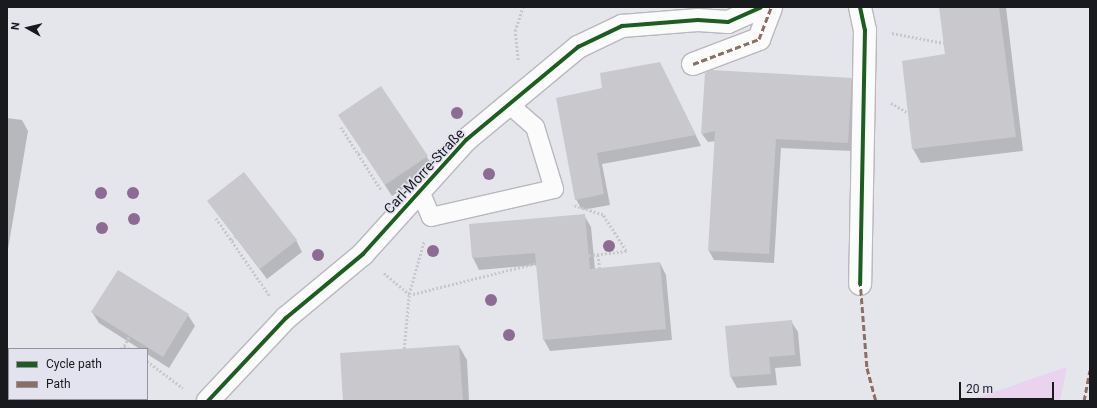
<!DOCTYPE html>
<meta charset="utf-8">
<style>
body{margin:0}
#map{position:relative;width:1097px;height:408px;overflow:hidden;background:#e5e6ec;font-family:Roboto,sans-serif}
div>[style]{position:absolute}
.green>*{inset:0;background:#e9d3ee}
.shadow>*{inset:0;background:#0003}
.building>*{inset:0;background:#c8c8cd}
.path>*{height:2.5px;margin-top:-1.25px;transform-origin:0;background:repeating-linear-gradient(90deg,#c7c8c9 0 2px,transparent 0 4px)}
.roads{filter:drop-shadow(1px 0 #b8b8bd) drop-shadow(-1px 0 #b8b8bd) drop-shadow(0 1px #b8b8bd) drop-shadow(0 -1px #b8b8bd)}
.lane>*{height:18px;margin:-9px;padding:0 9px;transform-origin:9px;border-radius:9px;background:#fbfbfc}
.street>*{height:22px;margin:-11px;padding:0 11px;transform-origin:11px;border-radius:11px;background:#fbfbfc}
.quiet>*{height:3px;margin-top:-1.5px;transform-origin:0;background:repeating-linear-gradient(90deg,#8d6e63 0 6px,transparent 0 9px)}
.cycleway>*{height:4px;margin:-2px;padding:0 2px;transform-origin:2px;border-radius:2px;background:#1b5e20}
.trees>*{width:12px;height:12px;margin:-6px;border-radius:50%;background:#8d6c94}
span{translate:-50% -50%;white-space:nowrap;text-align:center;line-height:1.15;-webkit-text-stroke:3.5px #e2e3ef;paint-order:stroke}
.street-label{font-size:14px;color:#191a1e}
.frame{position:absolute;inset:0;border:8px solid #191a1e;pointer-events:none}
.legend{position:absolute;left:8px;top:348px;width:140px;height:52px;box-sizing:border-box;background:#e2e3ef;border:1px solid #92939b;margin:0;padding:5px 7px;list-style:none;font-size:12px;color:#191a1e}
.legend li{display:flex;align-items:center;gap:8px;height:20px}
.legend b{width:20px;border:1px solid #92939b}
.north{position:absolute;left:8px;top:8px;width:40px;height:40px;-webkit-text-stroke:3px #e2e3ef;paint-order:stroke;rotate:278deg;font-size:11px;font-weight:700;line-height:16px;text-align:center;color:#191a1e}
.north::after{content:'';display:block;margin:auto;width:14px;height:18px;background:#191a1e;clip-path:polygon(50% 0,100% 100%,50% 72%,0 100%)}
.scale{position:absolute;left:959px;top:382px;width:95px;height:18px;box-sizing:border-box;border:2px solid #191a1e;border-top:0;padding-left:5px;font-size:12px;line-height:14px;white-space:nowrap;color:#191a1e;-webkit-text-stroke:3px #e2e3ef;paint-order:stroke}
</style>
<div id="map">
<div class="green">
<div style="clip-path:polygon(1067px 367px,1060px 401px,967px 401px)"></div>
</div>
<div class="shadow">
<div style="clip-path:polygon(940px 7px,1006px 7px,1023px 151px,921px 163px,913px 149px,903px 62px,946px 55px)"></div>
<div style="clip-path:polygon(666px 75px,701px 146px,602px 164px,610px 205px,582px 210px,576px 199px,603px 89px)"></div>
<div style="clip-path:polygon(851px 79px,856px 88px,853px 151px,781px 148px,774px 263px,714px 260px,709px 251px,716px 141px,708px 142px,702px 134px)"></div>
<div style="clip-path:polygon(381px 87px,434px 168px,392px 196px,339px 115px)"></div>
<div style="clip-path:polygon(7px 118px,22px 120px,28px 131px,7px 255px)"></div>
<div style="clip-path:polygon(208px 201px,296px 240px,302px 252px,267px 279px)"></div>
<div style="clip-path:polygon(584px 215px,591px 227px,595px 269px,660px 263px,666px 275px,672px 340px,550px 351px,544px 340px,537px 265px,479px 270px,473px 258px,470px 225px)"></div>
<div style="clip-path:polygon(92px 312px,188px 315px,195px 326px,169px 368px,147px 354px,147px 349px,140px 349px,99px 323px)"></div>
<div style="clip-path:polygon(791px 321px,798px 332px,801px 366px,775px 368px,777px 385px,737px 388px,731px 377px,726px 327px)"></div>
<div style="clip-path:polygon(459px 346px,467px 360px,469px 401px,344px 401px)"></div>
</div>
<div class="building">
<div style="clip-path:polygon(939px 7px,999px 7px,1016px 137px,912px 149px,902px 61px,945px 54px)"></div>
<div style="clip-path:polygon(660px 62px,696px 135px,597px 153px,604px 194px,575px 200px,556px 98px,602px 88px,600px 73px)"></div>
<div style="clip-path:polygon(712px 70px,852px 78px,848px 143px,776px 139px,769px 254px,708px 251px,715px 131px,701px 134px,705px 73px)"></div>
<div style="clip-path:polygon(381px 86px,428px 156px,385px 185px,338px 115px)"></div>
<div style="clip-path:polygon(244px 172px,297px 240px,260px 269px,207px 201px)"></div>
<div style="clip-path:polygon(585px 214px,590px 269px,660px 262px,666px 329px,543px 340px,535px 253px,472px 258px,469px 224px)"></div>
<div style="clip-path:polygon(118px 270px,189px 314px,163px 357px,91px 312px)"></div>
<div style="clip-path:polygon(792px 320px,795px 355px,769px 357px,771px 374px,730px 377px,725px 326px)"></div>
<div style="clip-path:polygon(459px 345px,463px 401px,343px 401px,340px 353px)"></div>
</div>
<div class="path">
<div style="left:892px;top:33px;width:53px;rotate:10.9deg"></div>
<div style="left:518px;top:60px;width:29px;rotate:-96deg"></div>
<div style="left:515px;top:31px;width:25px;rotate:-72deg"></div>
<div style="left:891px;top:103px;width:20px;rotate:30deg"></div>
<div style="left:341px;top:127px;width:76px;rotate:57.4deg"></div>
<div style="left:358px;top:154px;width:5px;rotate:-37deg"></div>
<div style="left:216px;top:218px;width:95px;rotate:55.3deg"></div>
<div style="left:231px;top:240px;width:5px;rotate:-37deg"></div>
<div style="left:598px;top:255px;width:13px;rotate:81deg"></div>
<div style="left:384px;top:273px;width:33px;rotate:40deg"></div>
<div style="left:409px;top:294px;width:4px"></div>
<div style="left:413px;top:294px;width:140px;rotate:-14deg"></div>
<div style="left:549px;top:260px;width:78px;rotate:-6.7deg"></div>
<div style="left:626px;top:251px;width:43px;rotate:-122.6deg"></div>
<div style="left:603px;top:215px;width:32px;rotate:-162deg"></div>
<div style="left:124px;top:346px;width:11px;rotate:-63deg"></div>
<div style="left:121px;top:349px;width:4px;rotate:-45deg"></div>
<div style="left:124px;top:346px;width:6px;rotate:31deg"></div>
<div style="left:404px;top:349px;width:55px;rotate:-84.8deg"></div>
<div style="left:409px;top:294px;width:55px;rotate:-74.2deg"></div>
<div style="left:147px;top:361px;width:45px;rotate:36.9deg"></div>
<div style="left:63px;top:401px;width:2px;rotate:-90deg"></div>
</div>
<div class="roads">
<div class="lane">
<div style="left:420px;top:191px;width:28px;rotate:67deg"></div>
<div style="left:431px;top:217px;width:126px;rotate:-12.8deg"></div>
<div style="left:554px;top:189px;width:65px;rotate:-107deg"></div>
<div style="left:535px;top:127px;width:35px;rotate:-139deg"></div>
</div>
<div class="street">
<div style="left:860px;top:7px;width:24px;rotate:78deg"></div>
<div style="left:865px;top:30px;width:254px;rotate:91.1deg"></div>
<div style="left:693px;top:64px;width:71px;rotate:-20.7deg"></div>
<div style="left:759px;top:39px;width:34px;rotate:-69deg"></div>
<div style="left:7px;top:379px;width:2px;rotate:27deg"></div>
<div style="left:118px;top:399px;width:9px;rotate:13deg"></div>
<div style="left:208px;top:401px;width:114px;rotate:-46.8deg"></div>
<div style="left:286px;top:318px;width:100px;rotate:-39.7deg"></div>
<div style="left:363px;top:254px;width:154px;rotate:-47.9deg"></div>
<div style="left:466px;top:140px;width:146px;rotate:-39.7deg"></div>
<div style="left:578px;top:47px;width:49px;rotate:-25.5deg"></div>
<div style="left:622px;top:26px;width:76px;rotate:-4.5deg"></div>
<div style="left:698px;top:20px;width:30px;rotate:4deg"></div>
<div style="left:728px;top:22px;width:36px;rotate:-24deg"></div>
</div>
</div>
<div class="quiet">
<div style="left:693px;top:64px;width:71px;rotate:-20.7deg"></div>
<div style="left:759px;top:39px;width:34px;rotate:-69deg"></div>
<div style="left:860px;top:280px;width:88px;rotate:85.5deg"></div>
<div style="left:867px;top:368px;width:34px;rotate:75deg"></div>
<div style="left:1084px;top:401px;width:31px;rotate:-79deg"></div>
</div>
<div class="cycleway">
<div style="left:860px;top:7px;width:24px;rotate:78deg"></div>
<div style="left:865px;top:30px;width:254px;rotate:91.1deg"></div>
<div style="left:208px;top:401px;width:114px;rotate:-46.8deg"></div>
<div style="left:286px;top:318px;width:100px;rotate:-39.7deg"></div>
<div style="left:363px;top:254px;width:154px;rotate:-47.9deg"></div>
<div style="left:466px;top:140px;width:146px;rotate:-39.7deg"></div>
<div style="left:578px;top:47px;width:49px;rotate:-25.5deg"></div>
<div style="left:622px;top:26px;width:76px;rotate:-4.5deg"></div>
<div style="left:698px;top:20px;width:30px;rotate:4deg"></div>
<div style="left:728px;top:22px;width:36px;rotate:-24deg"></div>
</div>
<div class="trees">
<div style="left:457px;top:113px"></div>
<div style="left:489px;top:174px"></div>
<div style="left:101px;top:193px"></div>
<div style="left:133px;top:193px"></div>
<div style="left:134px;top:219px"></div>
<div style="left:102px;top:228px"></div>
<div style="left:609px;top:246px"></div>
<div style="left:433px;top:251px"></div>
<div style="left:318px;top:255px"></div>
<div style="left:491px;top:300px"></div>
<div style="left:509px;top:335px"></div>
</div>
<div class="street-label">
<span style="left:424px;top:171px;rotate:-47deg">Carl-Morre-Straße</span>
</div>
<div class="frame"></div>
<ul class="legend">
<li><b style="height:5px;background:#1b5e20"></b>Cycle path</li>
<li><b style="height:5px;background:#8d6e63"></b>Path</li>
</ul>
<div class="north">N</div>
<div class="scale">20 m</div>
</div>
